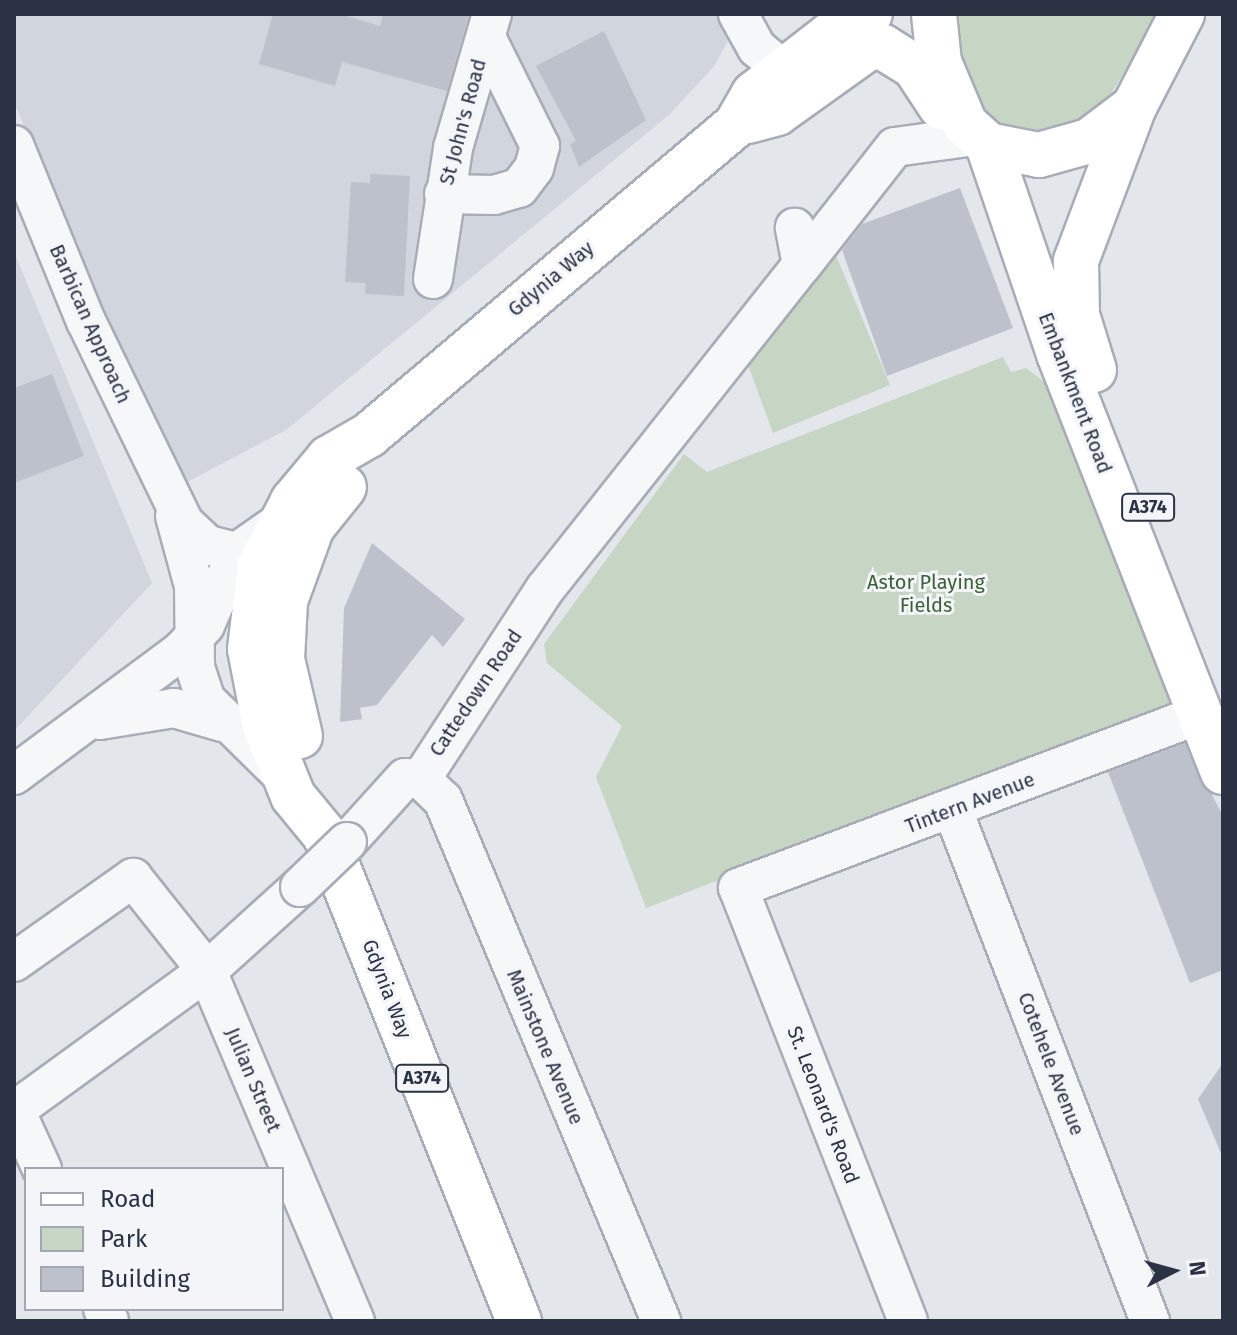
<!DOCTYPE html>
<style>
body{margin:0}
#map{position:relative;width:1237px;height:1335px;overflow:hidden;background:#e3e6eb;font-family:"Fira Sans",sans-serif}
div>[style]{position:absolute}
.built>*{inset:0;background:#d1d5dd}
.green>*{inset:0;background:#c7d5c4}
.building>*{inset:0;background:#bdc1cb}
.roads{filter:drop-shadow(2px 0 #a8acb6) drop-shadow(-2px 0 #a8acb6) drop-shadow(0 2px #a8acb6) drop-shadow(0 -2px #a8acb6)}
.minor>*{height:38px;margin:-19px;padding:0 19px;transform-origin:19px;border-radius:19px;background:#f6f7f9}
.major>*{height:44px;margin:-22px;padding:0 22px;transform-origin:22px;border-radius:22px;background:#fff}
.bridges{filter:drop-shadow(2px 0 #a8acb6) drop-shadow(-2px 0 #a8acb6) drop-shadow(0 2px #a8acb6) drop-shadow(0 -2px #a8acb6)}
.minor-bridge>*{height:38px;margin:-19px;padding:0 19px;transform-origin:19px;border-radius:19px;background:#f6f7f9}
span{translate:-50% -50%;white-space:nowrap;text-align:center;line-height:1.15;-webkit-text-stroke:6px #f3f5f9;paint-order:stroke}
.shield-label span{padding:2px 6px;background:#f3f5f9;border:2px solid;border-radius:6px;-webkit-text-stroke-width:0}
.shield-label{font-size:18px;color:#2b3244;font-weight:700}
.street-label{font-size:20px;color:#2b3244}
.park-label{font-size:20px;color:#3c6038}
.frame{position:absolute;inset:0;border:16px solid #2b3244;pointer-events:none}
.legend{position:absolute;left:24px;top:1167px;width:260px;height:144px;box-sizing:border-box;background:#f3f5f9;border:2px solid #a3a7b1;margin:0;padding:10px 14px;list-style:none;font-size:24px;color:#2b3244}
.legend li{display:flex;align-items:center;gap:16px;height:40px}
.legend b{width:40px;border:2px solid #a3a7b1}
.north{position:absolute;left:1133px;top:1231px;width:80px;height:80px;-webkit-text-stroke:6px #f3f5f9;paint-order:stroke;rotate:84deg;font-size:22px;font-weight:700;line-height:32px;text-align:center;color:#2b3244}
.north::after{content:'';display:block;margin:auto;width:28px;height:36px;background:#2b3244;clip-path:polygon(50% 0,100% 100%,50% 72%,0 100%)}
</style>
<div id="map">
<div class="built">
<div style="clip-path:polygon(14px 14px,742px 14px,715px 65px,670px 114px,286px 430px,174px 489px,14px 102px)"></div>
<div style="clip-path:polygon(14px 252px,152px 583px,14px 731px)"></div>
</div>
<div class="green">
<div style="clip-path:polygon(959px 14px,1159px 14px,1093px 124px,1022px 137px,987px 121px,961px 64px)"></div>
<div style="clip-path:polygon(835px 253px,890px 385px,773px 433px,748px 365px)"></div>
<div style="clip-path:polygon(1003px 357px,1011px 372px,1026px 368px,1063px 396px,1185px 700px,646px 908px,596px 777px,622px 726px,547px 663px,544px 644px,684px 454px,707px 472px)"></div>
</div>
<div class="building">
<div style="clip-path:polygon(273px 14px,340px 14px,380px 26px,383px 14px,469px 14px,447px 91px,342px 62px,335px 86px,259px 64px)"></div>
<div style="clip-path:polygon(604px 31px,646px 120px,579px 167px,570px 144px,576px 141px,536px 66px)"></div>
<div style="clip-path:polygon(370px 174px,410px 176px,404px 296px,365px 294px,366px 283px,345px 282px,351px 182px,370px 183px)"></div>
<div style="clip-path:polygon(960px 188px,1013px 328px,887px 376px,842px 250px,862px 224px)"></div>
<div style="clip-path:polygon(52px 374px,84px 456px,14px 483px,14px 388px)"></div>
<div style="clip-path:polygon(372px 543px,465px 619px,443px 647px,432px 635px,377px 705px,360px 708px,362px 719px,340px 722px,344px 608px)"></div>
<div style="clip-path:polygon(1185px 743px,1223px 816px,1223px 970px,1190px 983px,1108px 772px)"></div>
<div style="clip-path:polygon(1223px 1063px,1223px 1158px,1198px 1099px)"></div>
</div>
<div class="roads">
<div class="minor">
<div style="left:738px;top:14px;width:39px;rotate:61deg"></div>
<div style="left:757px;top:48px;width:34px;rotate:40deg"></div>
<div style="left:14px;top:145px;width:190px;rotate:67.8deg"></div>
<div style="left:86px;top:321px;width:225px;rotate:64.1deg"></div>
<div style="left:184px;top:523px;width:33px;rotate:43deg"></div>
<div style="left:208px;top:545px;width:30px;rotate:14deg"></div>
<div style="left:237px;top:552px;width:52px;rotate:-34.9deg"></div>
<div style="left:444px;top:194px;width:50px;rotate:1.1deg"></div>
<div style="left:494px;top:195px;width:26px;rotate:-16deg"></div>
<div style="left:519px;top:188px;width:25px;rotate:-53deg"></div>
<div style="left:534px;top:168px;width:23px;rotate:-75deg"></div>
<div style="left:540px;top:146px;width:122px;rotate:-116.4deg"></div>
<div style="left:802px;top:265px;width:150px;rotate:-51.8deg"></div>
<div style="left:895px;top:147px;width:81px;rotate:-7.8deg"></div>
<div style="left:433px;top:279px;width:133px;rotate:-81.3deg"></div>
<div style="left:453px;top:148px;width:140px;rotate:-73.8deg"></div>
<div style="left:175px;top:516px;width:73px;rotate:74.8deg"></div>
<div style="left:194px;top:586px;width:81px;rotate:89.3deg"></div>
<div style="left:195px;top:667px;width:35px;rotate:72deg"></div>
<div style="left:206px;top:700px;width:111px;rotate:44.6deg"></div>
<div style="left:100px;top:720px;width:75px;rotate:-9.2deg"></div>
<div style="left:174px;top:708px;width:50px;rotate:16.3deg"></div>
<div style="left:14px;top:775px;width:208px;rotate:-36.6deg"></div>
<div style="left:181px;top:651px;width:35px;rotate:-47deg"></div>
<div style="left:205px;top:625px;width:80px;rotate:-66.3deg"></div>
<div style="left:421px;top:779px;width:227px;rotate:-56.9deg"></div>
<div style="left:545px;top:589px;width:414px;rotate:-51.6deg"></div>
<div style="left:802px;top:265px;width:38px;rotate:-101deg"></div>
<div style="left:421px;top:779px;width:30px;rotate:44deg"></div>
<div style="left:443px;top:800px;width:565px;rotate:67.29deg"></div>
<div style="left:952px;top:808px;width:550px;rotate:68.9deg"></div>
<div style="left:347px;top:842px;width:86px;rotate:-47.8deg"></div>
<div style="left:405px;top:778px;width:16px;rotate:4deg"></div>
<div style="left:14px;top:962px;width:146px;rotate:-35.2deg"></div>
<div style="left:133px;top:878px;width:119px;rotate:51.5deg"></div>
<div style="left:207px;top:971px;width:380px;rotate:67.1deg"></div>
<div style="left:15px;top:1110px;width:65px;rotate:65.4deg"></div>
<div style="left:14px;top:1111px;width:238px;rotate:-36deg"></div>
<div style="left:207px;top:971px;width:125px;rotate:-42.1deg"></div>
<div style="left:103px;top:1309px;width:13px;rotate:63deg"></div>
<div style="left:908px;top:1321px;width:465px;rotate:-111.4deg"></div>
<div style="left:738px;top:888px;width:494px;rotate:-20.6deg"></div>
</div>
<div class="major">
<div style="left:934px;top:14px;width:48px;rotate:84.1deg"></div>
<div style="left:939px;top:62px;width:67px;rotate:67.2deg"></div>
<div style="left:965px;top:124px;width:31px;rotate:42deg"></div>
<div style="left:988px;top:145px;width:52px;rotate:11.1deg"></div>
<div style="left:1039px;top:155px;width:52px;rotate:-15.6deg"></div>
<div style="left:1089px;top:141px;width:56px;rotate:-37.1deg"></div>
<div style="left:1134px;top:107px;width:105px;rotate:-62.7deg"></div>
<div style="left:748px;top:121px;width:30px;rotate:-15deg"></div>
<div style="left:777px;top:113px;width:112px;rotate:-35.5deg"></div>
<div style="left:868px;top:48px;width:15px;rotate:-4deg"></div>
<div style="left:883px;top:47px;width:36px;rotate:32deg"></div>
<div style="left:914px;top:66px;width:49px;rotate:56.6deg"></div>
<div style="left:988px;top:145px;width:221px;rotate:71.2deg"></div>
<div style="left:1059px;top:354px;width:449px;rotate:68.6deg"></div>
<div style="left:1094px;top:370px;width:58px;rotate:-107.2deg"></div>
<div style="left:1077px;top:315px;width:54px;rotate:-91.1deg"></div>
<div style="left:1076px;top:261px;width:165px;rotate:-69.4deg"></div>
<div style="left:300px;top:736px;width:79px;rotate:-103.2deg"></div>
<div style="left:282px;top:659px;width:58px;rotate:-87deg"></div>
<div style="left:285px;top:601px;width:79px;rotate:-70deg"></div>
<div style="left:312px;top:527px;width:51px;rotate:-51.3deg"></div>
<div style="left:519px;top:1321px;width:523px;rotate:-111.76deg"></div>
<div style="left:325px;top:835px;width:50px;rotate:-129.4deg"></div>
<div style="left:293px;top:796px;width:75px;rotate:-111.8deg"></div>
<div style="left:265px;top:726px;width:78px;rotate:-101deg"></div>
<div style="left:250px;top:649px;width:84px;rotate:-83.1deg"></div>
<div style="left:260px;top:566px;width:73px;rotate:-63.1deg"></div>
<div style="left:293px;top:501px;width:56px;rotate:-50.1deg"></div>
<div style="left:329px;top:458px;width:46px;rotate:-29.9deg"></div>
<div style="left:369px;top:435px;width:480px;rotate:-40.2deg"></div>
<div style="left:736px;top:125px;width:36px;rotate:-60deg"></div>
<div style="left:754px;top:94px;width:96px;rotate:-37.8deg"></div>
<div style="left:830px;top:35px;width:45px;rotate:-27.7deg"></div>
</div>
</div>
<div class="bridges">
<div class="minor-bridge">
<div style="left:300px;top:887px;width:65px;rotate:-43.8deg"></div>
</div>
</div>
<div class="shield-label">
<span style="left:1148px;top:507px">A374</span>
<span style="left:422px;top:1078px">A374</span>
</div>
<div class="street-label">
<span style="left:463px;top:122px;rotate:-75deg">St John's Road</span>
<span style="left:551px;top:279px;rotate:-40deg">Gdynia Way</span>
<span style="left:90px;top:324px;rotate:66deg">Barbican Approach</span>
<span style="left:1075px;top:393px;rotate:69deg">Embankment Road</span>
<span style="left:476px;top:693px;rotate:-56deg">Cattedown Road</span>
<span style="left:970px;top:803px;rotate:-21deg">Tintern Avenue</span>
<span style="left:387px;top:989px;rotate:69deg">Gdynia Way</span>
<span style="left:545px;top:1047px;rotate:67deg">Mainstone Avenue</span>
<span style="left:1051px;top:1064px;rotate:69deg">Cotehele Avenue</span>
<span style="left:253px;top:1080px;rotate:67deg">Julian Street</span>
<span style="left:823px;top:1105px;rotate:69deg">St. Leonard's Road</span>
</div>
<div class="park-label">
<span style="left:926px;top:594px">Astor Playing<br>Fields</span>
</div>
<div class="frame"></div>
<ul class="legend">
<li><b style="height:10px;background:#fff"></b>Road</li>
<li><b style="height:22px;background:#c7d5c4"></b>Park</li>
<li><b style="height:22px;background:#bdc1cb"></b>Building</li>
</ul>
<div class="north">N</div>
</div>
